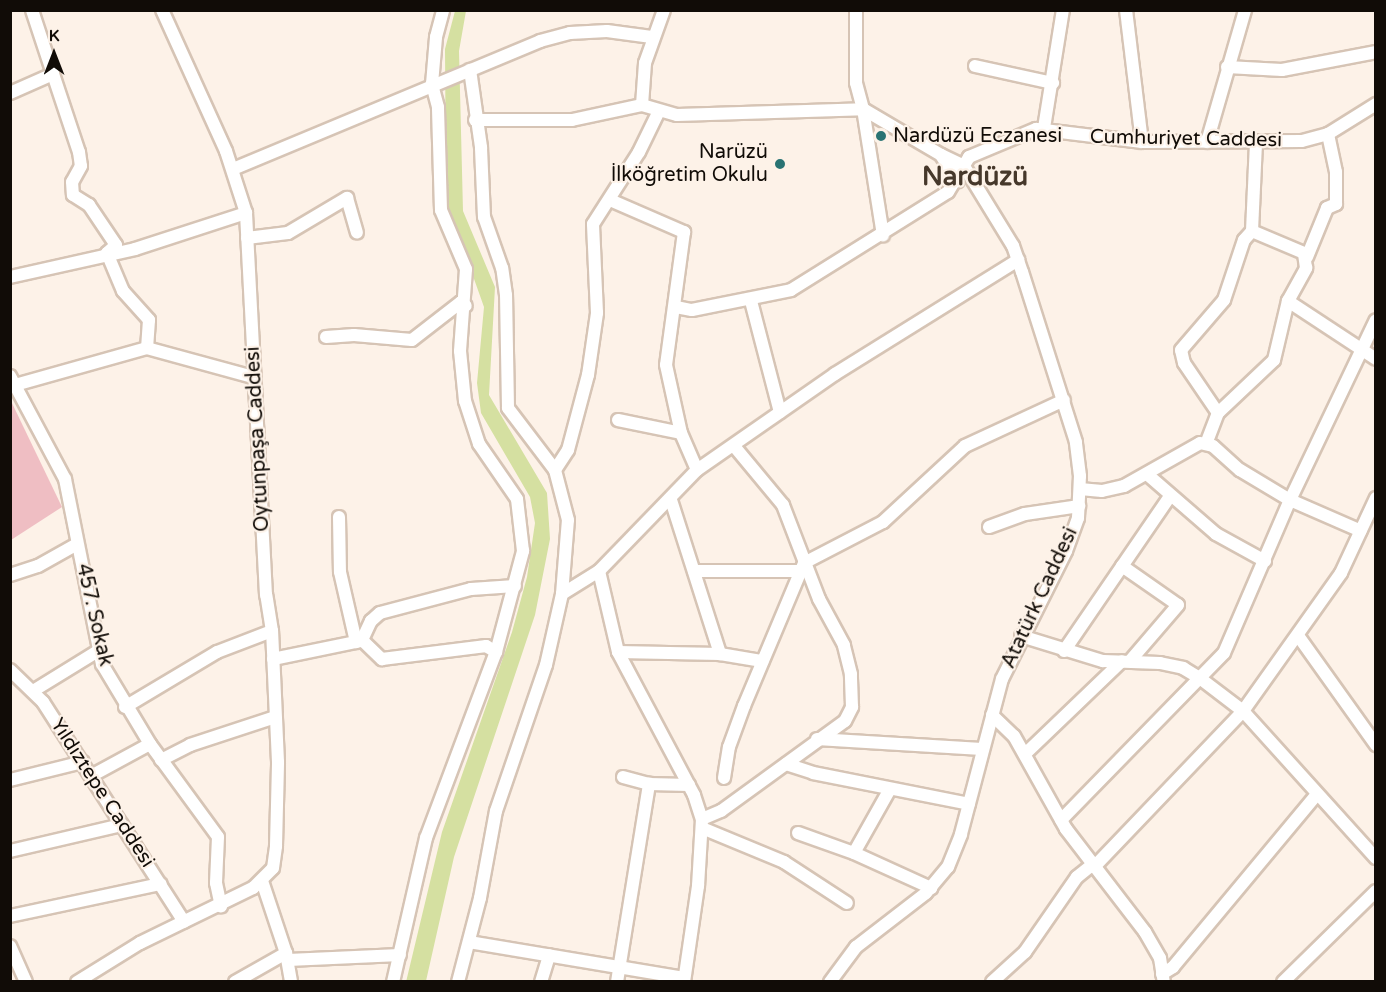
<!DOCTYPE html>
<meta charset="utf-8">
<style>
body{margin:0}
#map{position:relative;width:1386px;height:992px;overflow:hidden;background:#fdf2e8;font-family:"Varela Round",sans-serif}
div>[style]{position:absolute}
.green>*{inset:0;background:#efbec3}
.water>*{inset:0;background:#d5e0a1}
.roads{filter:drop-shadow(2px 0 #d6c4b5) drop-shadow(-2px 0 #d6c4b5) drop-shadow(0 2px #d6c4b5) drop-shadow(0 -2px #d6c4b5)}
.minor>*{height:12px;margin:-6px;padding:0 6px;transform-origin:6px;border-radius:6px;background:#fff}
.dots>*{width:16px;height:16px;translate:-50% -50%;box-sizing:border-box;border:3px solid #fdf2e8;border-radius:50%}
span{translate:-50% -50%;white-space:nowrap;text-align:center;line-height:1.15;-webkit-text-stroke:4.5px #fdf2e8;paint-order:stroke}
.poi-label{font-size:20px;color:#110c07}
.left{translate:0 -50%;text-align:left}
.right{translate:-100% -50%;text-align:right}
.street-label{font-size:20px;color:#110c07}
.district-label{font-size:26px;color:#46382b;font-weight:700}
.frame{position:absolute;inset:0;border:12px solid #110c07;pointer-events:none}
.north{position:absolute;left:24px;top:24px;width:60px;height:60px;-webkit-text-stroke:4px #fdf2e8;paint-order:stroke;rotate:0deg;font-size:16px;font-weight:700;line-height:24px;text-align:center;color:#110c07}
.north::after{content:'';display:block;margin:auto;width:21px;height:27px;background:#110c07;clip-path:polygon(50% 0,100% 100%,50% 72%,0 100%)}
</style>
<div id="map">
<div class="green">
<div style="clip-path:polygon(10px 399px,62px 507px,11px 540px,10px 540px)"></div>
</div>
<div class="water">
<div style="clip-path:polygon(455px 11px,466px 11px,459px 51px,463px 211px,495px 287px,489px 395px,547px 493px,550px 539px,535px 615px,454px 857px,426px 981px,406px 982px,442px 832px,512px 632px,527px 577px,535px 523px,530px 497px,481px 413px,477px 383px,484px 307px,446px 200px,445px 49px)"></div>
</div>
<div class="roads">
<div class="minor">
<div style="left:856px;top:10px;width:73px;rotate:90deg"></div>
<div style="left:856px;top:83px;width:27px;rotate:75deg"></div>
<div style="left:863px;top:109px;width:91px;rotate:30.5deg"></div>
<div style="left:1126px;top:10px;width:133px;rotate:83.1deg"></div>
<div style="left:975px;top:66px;width:80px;rotate:12.3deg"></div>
<div style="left:1227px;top:67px;width:55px;rotate:3.1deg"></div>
<div style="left:1282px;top:70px;width:96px;rotate:-10.8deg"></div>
<div style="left:53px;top:74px;width:82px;rotate:71.6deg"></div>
<div style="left:79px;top:152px;width:14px;rotate:82deg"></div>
<div style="left:81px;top:166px;width:18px;rotate:119deg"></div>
<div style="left:72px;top:182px;width:13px;rotate:86deg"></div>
<div style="left:73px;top:195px;width:19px;rotate:32deg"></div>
<div style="left:89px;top:205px;width:48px;rotate:56deg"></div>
<div style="left:116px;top:245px;width:12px;rotate:138deg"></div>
<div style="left:107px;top:253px;width:41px;rotate:67.2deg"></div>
<div style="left:123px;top:291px;width:39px;rotate:48deg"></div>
<div style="left:149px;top:320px;width:28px;rotate:94deg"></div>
<div style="left:10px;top:93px;width:47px;rotate:-23.8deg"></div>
<div style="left:53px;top:74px;width:67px;rotate:-108.2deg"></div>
<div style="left:642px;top:105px;width:42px;rotate:-85.9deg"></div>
<div style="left:645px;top:63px;width:56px;rotate:-70.3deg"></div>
<div style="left:475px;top:120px;width:97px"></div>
<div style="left:572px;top:120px;width:72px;rotate:-12.1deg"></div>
<div style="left:642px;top:105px;width:36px;rotate:16deg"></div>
<div style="left:677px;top:115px;width:186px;rotate:-1.8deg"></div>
<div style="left:863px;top:109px;width:128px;rotate:81deg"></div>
<div style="left:1044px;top:128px;width:120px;rotate:-80.9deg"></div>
<div style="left:1207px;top:142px;width:137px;rotate:-73.9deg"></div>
<div style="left:233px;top:169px;width:333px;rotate:-22.6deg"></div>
<div style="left:540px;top:41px;width:31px;rotate:-15deg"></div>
<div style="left:570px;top:33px;width:37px;rotate:-3deg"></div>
<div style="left:607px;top:31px;width:45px;rotate:7.6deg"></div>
<div style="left:610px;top:200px;width:81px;rotate:23.4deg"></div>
<div style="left:684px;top:232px;width:134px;rotate:97.7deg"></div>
<div style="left:666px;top:365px;width:70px;rotate:77.6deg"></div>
<div style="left:681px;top:433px;width:40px;rotate:66.6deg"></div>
<div style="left:247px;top:238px;width:41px;rotate:-7deg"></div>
<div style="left:288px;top:233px;width:69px;rotate:-30.7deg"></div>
<div style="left:347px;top:198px;width:36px;rotate:74deg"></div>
<div style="left:1307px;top:257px;width:53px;rotate:-67.8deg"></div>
<div style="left:1327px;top:208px;width:10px;rotate:-24deg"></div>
<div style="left:1336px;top:204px;width:32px;rotate:-90deg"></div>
<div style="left:1336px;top:172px;width:39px;rotate:-102deg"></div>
<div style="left:10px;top:277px;width:128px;rotate:-12.6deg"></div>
<div style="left:135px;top:249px;width:117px;rotate:-18deg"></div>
<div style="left:751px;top:301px;width:115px;rotate:75.4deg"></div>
<div style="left:1288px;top:301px;width:105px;rotate:33.4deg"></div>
<div style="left:676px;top:307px;width:16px;rotate:11deg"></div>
<div style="left:692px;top:310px;width:101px;rotate:-11.4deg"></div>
<div style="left:791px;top:290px;width:185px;rotate:-32deg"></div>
<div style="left:948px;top:192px;width:41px;rotate:-59deg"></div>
<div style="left:969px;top:157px;width:73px;rotate:-22.7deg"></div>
<div style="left:1036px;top:129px;width:107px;rotate:7deg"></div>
<div style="left:1142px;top:142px;width:160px;rotate:-0.4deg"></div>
<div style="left:1302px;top:141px;width:27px;rotate:-15deg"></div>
<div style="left:1328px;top:134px;width:57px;rotate:-32deg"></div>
<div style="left:326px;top:337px;width:28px;rotate:-4deg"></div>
<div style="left:354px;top:335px;width:58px;rotate:4.9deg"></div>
<div style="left:412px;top:340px;width:62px;rotate:-37.8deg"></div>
<div style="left:461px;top:302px;width:6px;rotate:39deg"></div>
<div style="left:10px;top:376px;width:117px;rotate:61.9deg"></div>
<div style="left:65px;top:479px;width:189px;rotate:78.7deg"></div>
<div style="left:102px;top:664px;width:93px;rotate:59deg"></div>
<div style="left:150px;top:744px;width:115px;rotate:53.8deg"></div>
<div style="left:218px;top:837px;width:46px;rotate:92.5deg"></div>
<div style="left:216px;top:883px;width:24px;rotate:78deg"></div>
<div style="left:15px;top:385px;width:137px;rotate:-15.7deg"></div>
<div style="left:147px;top:348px;width:110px;rotate:15.3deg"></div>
<div style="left:1218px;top:413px;width:60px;rotate:-124.2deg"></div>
<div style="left:1184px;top:363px;width:13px;rotate:-103deg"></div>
<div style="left:1181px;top:350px;width:66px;rotate:-49.3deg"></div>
<div style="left:1224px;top:300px;width:63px;rotate:-71.6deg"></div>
<div style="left:1244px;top:240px;width:12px;rotate:-48deg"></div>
<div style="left:618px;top:420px;width:64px;rotate:11.7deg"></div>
<div style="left:1206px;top:444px;width:33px;rotate:-69deg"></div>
<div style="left:1218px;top:413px;width:77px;rotate:-43.4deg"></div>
<div style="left:1274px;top:360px;width:61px;rotate:-76.7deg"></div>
<div style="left:1288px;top:301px;width:38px;rotate:-61deg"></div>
<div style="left:1306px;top:268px;width:15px;rotate:-98deg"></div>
<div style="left:1304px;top:253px;width:56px;rotate:-157.1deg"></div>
<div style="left:1252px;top:231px;width:89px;rotate:-87.4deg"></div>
<div style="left:555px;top:470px;width:24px;rotate:-57deg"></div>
<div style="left:568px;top:450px;width:78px;rotate:-75.1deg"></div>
<div style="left:588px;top:375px;width:63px;rotate:-81.7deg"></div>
<div style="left:597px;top:313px;width:89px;rotate:-92.6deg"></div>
<div style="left:593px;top:224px;width:85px;rotate:-57.4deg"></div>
<div style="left:639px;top:152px;width:46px;rotate:-64deg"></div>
<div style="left:1148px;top:475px;width:90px;rotate:40.9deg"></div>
<div style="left:1216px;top:534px;width:56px;rotate:28.9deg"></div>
<div style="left:1080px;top:489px;width:22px;rotate:5deg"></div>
<div style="left:1102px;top:491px;width:23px;rotate:-13deg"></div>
<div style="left:1124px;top:486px;width:87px;rotate:-29.5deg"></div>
<div style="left:1200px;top:443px;width:13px;rotate:13deg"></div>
<div style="left:1213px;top:446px;width:36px;rotate:42deg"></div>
<div style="left:1240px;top:470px;width:58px;rotate:31deg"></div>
<div style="left:1290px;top:500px;width:77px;rotate:23.6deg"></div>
<div style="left:671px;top:500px;width:162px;rotate:72.3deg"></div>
<div style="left:339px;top:517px;width:55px;rotate:89deg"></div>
<div style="left:340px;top:572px;width:72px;rotate:77.1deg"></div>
<div style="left:989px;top:527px;width:38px;rotate:-20deg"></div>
<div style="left:1025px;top:514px;width:55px;rotate:-8.4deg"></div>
<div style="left:1122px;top:566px;width:68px;rotate:34.9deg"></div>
<div style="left:1178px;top:605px;width:74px;rotate:130.6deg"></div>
<div style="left:599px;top:571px;width:83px;rotate:76.8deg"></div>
<div style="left:618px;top:652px;width:162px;rotate:62deg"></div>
<div style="left:694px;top:795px;width:25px;rotate:72deg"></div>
<div style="left:702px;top:819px;width:67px;rotate:93.4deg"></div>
<div style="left:698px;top:886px;width:97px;rotate:98.3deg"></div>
<div style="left:694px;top:571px;width:107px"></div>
<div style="left:10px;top:575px;width:29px;rotate:-18deg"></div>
<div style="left:38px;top:566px;width:45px;rotate:-29.4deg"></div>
<div style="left:562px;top:594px;width:44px;rotate:-31.9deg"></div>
<div style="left:599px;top:571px;width:141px;rotate:-45.9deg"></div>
<div style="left:697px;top:470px;width:168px;rotate:-34.8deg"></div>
<div style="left:835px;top:374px;width:216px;rotate:-31.9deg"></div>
<div style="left:1021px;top:636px;width:86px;rotate:17deg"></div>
<div style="left:1103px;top:661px;width:57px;rotate:2deg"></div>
<div style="left:1160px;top:663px;width:24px;rotate:12deg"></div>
<div style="left:1183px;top:668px;width:21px;rotate:31deg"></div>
<div style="left:1201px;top:679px;width:53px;rotate:37.3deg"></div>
<div style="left:1243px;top:711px;width:198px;rotate:47.9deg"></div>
<div style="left:1299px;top:637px;width:133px;rotate:54.5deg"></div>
<div style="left:362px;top:640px;width:21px;rotate:-65deg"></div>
<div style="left:371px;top:621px;width:12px;rotate:-42deg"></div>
<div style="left:380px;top:613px;width:94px;rotate:-14.8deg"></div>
<div style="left:471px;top:589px;width:44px;rotate:-3.9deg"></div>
<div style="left:362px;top:640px;width:28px;rotate:44deg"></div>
<div style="left:382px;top:659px;width:105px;rotate:-7.1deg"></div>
<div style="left:486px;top:646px;width:12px;rotate:31deg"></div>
<div style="left:1064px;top:651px;width:188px;rotate:-55.6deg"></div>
<div style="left:618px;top:652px;width:102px;rotate:1.1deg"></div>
<div style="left:720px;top:654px;width:43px;rotate:9.5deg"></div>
<div style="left:273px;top:659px;width:90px;rotate:-11.6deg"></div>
<div style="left:10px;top:670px;width:46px;rotate:44.1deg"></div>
<div style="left:43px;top:702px;width:261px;rotate:57.3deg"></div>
<div style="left:33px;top:691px;width:76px;rotate:-31.6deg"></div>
<div style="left:125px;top:707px;width:107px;rotate:-30.9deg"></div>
<div style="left:217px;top:652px;width:59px;rotate:-20.9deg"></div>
<div style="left:992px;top:715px;width:30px;rotate:44deg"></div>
<div style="left:1014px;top:736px;width:107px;rotate:60.8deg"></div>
<div style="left:1066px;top:829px;width:130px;rotate:52.5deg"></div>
<div style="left:1145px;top:932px;width:30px;rotate:60deg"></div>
<div style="left:1160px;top:958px;width:24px;rotate:81deg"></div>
<div style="left:817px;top:739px;width:165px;rotate:3.5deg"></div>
<div style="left:1025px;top:754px;width:134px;rotate:-43.8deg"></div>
<div style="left:161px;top:760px;width:33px;rotate:-27deg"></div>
<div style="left:190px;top:745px;width:89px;rotate:-18.2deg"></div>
<div style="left:786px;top:764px;width:28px;rotate:18deg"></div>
<div style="left:813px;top:773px;width:159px;rotate:11.2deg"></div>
<div style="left:91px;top:776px;width:67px;rotate:-28.5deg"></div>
<div style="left:623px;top:777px;width:27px;rotate:15deg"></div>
<div style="left:649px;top:784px;width:40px;rotate:1.4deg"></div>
<div style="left:724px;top:778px;width:31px;rotate:-81deg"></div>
<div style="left:729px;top:747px;width:44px;rotate:-69.9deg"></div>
<div style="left:744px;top:706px;width:155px;rotate:-67.2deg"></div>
<div style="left:804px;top:563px;width:89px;rotate:-27.4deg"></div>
<div style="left:883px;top:522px;width:112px;rotate:-42.8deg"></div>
<div style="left:965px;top:446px;width:109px;rotate:-24.9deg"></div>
<div style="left:10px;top:780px;width:75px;rotate:-13.9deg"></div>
<div style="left:890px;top:789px;width:73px;rotate:119.4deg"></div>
<div style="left:854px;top:853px;width:85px;rotate:24.4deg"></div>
<div style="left:702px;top:819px;width:21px;rotate:-23deg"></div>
<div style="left:721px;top:811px;width:153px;rotate:-36deg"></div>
<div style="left:845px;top:721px;width:16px;rotate:-63deg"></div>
<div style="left:852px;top:707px;width:33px;rotate:-92deg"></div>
<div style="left:851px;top:674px;width:30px;rotate:-104deg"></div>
<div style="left:844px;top:645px;width:52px;rotate:-118.5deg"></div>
<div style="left:819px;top:599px;width:101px;rotate:-111deg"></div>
<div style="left:783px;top:505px;width:77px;rotate:-129.7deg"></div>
<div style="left:1061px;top:820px;width:233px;rotate:-45.7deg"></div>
<div style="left:1224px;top:653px;width:167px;rotate:-66.7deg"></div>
<div style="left:1290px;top:500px;width:199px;rotate:-64.5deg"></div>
<div style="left:702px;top:828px;width:89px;rotate:22.5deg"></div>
<div style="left:784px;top:862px;width:75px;rotate:33.1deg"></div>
<div style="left:798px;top:833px;width:59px;rotate:19.7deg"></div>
<div style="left:10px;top:851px;width:115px;rotate:-13.1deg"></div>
<div style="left:1094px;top:867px;width:216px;rotate:-46.3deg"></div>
<div style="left:1243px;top:711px;width:169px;rotate:-54.6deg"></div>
<div style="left:1341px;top:573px;width:83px;rotate:-65deg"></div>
<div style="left:262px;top:881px;width:76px;rotate:71.6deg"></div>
<div style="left:286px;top:953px;width:29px;rotate:80deg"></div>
<div style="left:10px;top:916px;width:154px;rotate:-12deg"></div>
<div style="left:469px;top:942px;width:218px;rotate:9.5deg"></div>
<div style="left:10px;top:946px;width:39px;rotate:66deg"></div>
<div style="left:288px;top:960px;width:112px;rotate:-2.6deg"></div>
<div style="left:1162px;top:974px;width:13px;rotate:-32deg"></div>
<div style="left:1173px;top:967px;width:225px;rotate:-50.2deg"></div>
<div style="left:77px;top:982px;width:74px;rotate:-31.8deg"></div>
<div style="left:140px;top:943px;width:126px;rotate:-26deg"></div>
<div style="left:253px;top:888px;width:28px;rotate:-45deg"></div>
<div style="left:273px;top:868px;width:22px;rotate:-82deg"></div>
<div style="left:276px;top:846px;width:84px;rotate:-88.6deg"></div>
<div style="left:278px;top:762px;width:131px;rotate:-92.6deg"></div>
<div style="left:272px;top:631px;width:36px;rotate:-99deg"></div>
<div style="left:266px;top:595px;width:383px;rotate:-93deg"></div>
<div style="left:246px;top:213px;width:65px;rotate:-107.9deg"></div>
<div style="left:226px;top:151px;width:155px;rotate:-114.4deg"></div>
<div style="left:235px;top:982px;width:59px;rotate:-29.6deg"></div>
<div style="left:393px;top:982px;width:148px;rotate:-77.1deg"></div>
<div style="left:426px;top:838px;width:199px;rotate:-69.4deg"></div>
<div style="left:496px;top:652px;width:105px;rotate:-75deg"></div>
<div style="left:523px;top:551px;width:52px;rotate:-96.6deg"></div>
<div style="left:517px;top:499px;width:67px;rotate:-124.6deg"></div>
<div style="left:479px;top:444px;width:45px;rotate:-108deg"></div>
<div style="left:465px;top:401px;width:50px;rotate:-95.7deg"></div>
<div style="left:460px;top:351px;width:82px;rotate:-85.8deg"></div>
<div style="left:466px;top:269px;width:64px;rotate:-113deg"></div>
<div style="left:441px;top:210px;width:103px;rotate:-91.7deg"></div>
<div style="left:438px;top:107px;width:24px;rotate:-105deg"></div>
<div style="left:432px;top:84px;width:47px;rotate:-85.1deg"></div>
<div style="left:436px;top:37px;width:28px;rotate:-75deg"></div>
<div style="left:458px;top:982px;width:87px;rotate:-75.3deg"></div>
<div style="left:480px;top:898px;width:88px;rotate:-79.6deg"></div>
<div style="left:496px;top:811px;width:154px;rotate:-71.1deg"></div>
<div style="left:546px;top:665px;width:73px;rotate:-77.3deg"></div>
<div style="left:562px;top:594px;width:74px;rotate:-85.4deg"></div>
<div style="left:568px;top:520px;width:52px;rotate:-104.6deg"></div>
<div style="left:555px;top:470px;width:78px;rotate:-127.2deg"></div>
<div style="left:508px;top:408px;width:113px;rotate:-91deg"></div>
<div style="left:506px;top:295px;width:27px;rotate:-98deg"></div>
<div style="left:502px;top:268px;width:54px;rotate:-109.4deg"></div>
<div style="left:484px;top:217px;width:70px;rotate:-92.5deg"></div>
<div style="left:481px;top:147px;width:78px;rotate:-98.1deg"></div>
<div style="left:541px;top:982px;width:28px;rotate:-73deg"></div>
<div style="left:617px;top:982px;width:201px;rotate:-80.8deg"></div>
<div style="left:830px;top:982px;width:44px;rotate:-53.4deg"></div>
<div style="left:856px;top:947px;width:88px;rotate:-37.6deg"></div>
<div style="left:926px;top:893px;width:34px;rotate:-50deg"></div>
<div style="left:948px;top:867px;width:35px;rotate:-68deg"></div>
<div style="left:961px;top:834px;width:160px;rotate:-75.2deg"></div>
<div style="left:1002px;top:679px;width:143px;rotate:-63.4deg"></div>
<div style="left:1066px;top:551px;width:35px;rotate:-70deg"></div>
<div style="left:1078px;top:518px;width:42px;rotate:-87.3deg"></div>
<div style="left:1080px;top:476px;width:34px;rotate:-97deg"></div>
<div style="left:1076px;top:442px;width:178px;rotate:-107.6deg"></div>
<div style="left:1022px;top:272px;width:28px;rotate:-109deg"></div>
<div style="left:1013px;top:246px;width:94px;rotate:-121.5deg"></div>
<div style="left:964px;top:166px;width:25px;rotate:-154deg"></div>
<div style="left:941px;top:155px;width:31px;rotate:58deg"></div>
<div style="left:992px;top:982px;width:45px;rotate:-42.3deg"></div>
<div style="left:1025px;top:952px;width:91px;rotate:-55.3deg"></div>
<div style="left:1077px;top:877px;width:19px;rotate:-39deg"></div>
<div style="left:1283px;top:982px;width:130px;rotate:-44.4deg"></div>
</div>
</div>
<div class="dots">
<div style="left:881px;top:136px;background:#297373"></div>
<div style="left:780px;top:164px;background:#297373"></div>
</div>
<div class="poi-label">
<span class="left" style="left:893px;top:136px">Nardüzü Eczanesi</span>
<span class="right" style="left:768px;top:164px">Narüzü<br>İlköğretim Okulu</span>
</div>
<div class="street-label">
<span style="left:1186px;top:139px;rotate:1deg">Cumhuriyet Caddesi</span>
<span style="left:258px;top:439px;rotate:-93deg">Oytunpaşa Caddesi</span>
<span style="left:1040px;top:598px;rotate:-65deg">Atatürk Caddesi</span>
<span style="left:94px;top:615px;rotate:77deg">457. Sokak</span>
<span style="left:102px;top:793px;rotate:57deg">Yıldıztepe Caddesi</span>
</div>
<div class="district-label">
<span style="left:975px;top:177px">Nardüzü</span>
</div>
<div class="frame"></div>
<div class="north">K</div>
</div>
